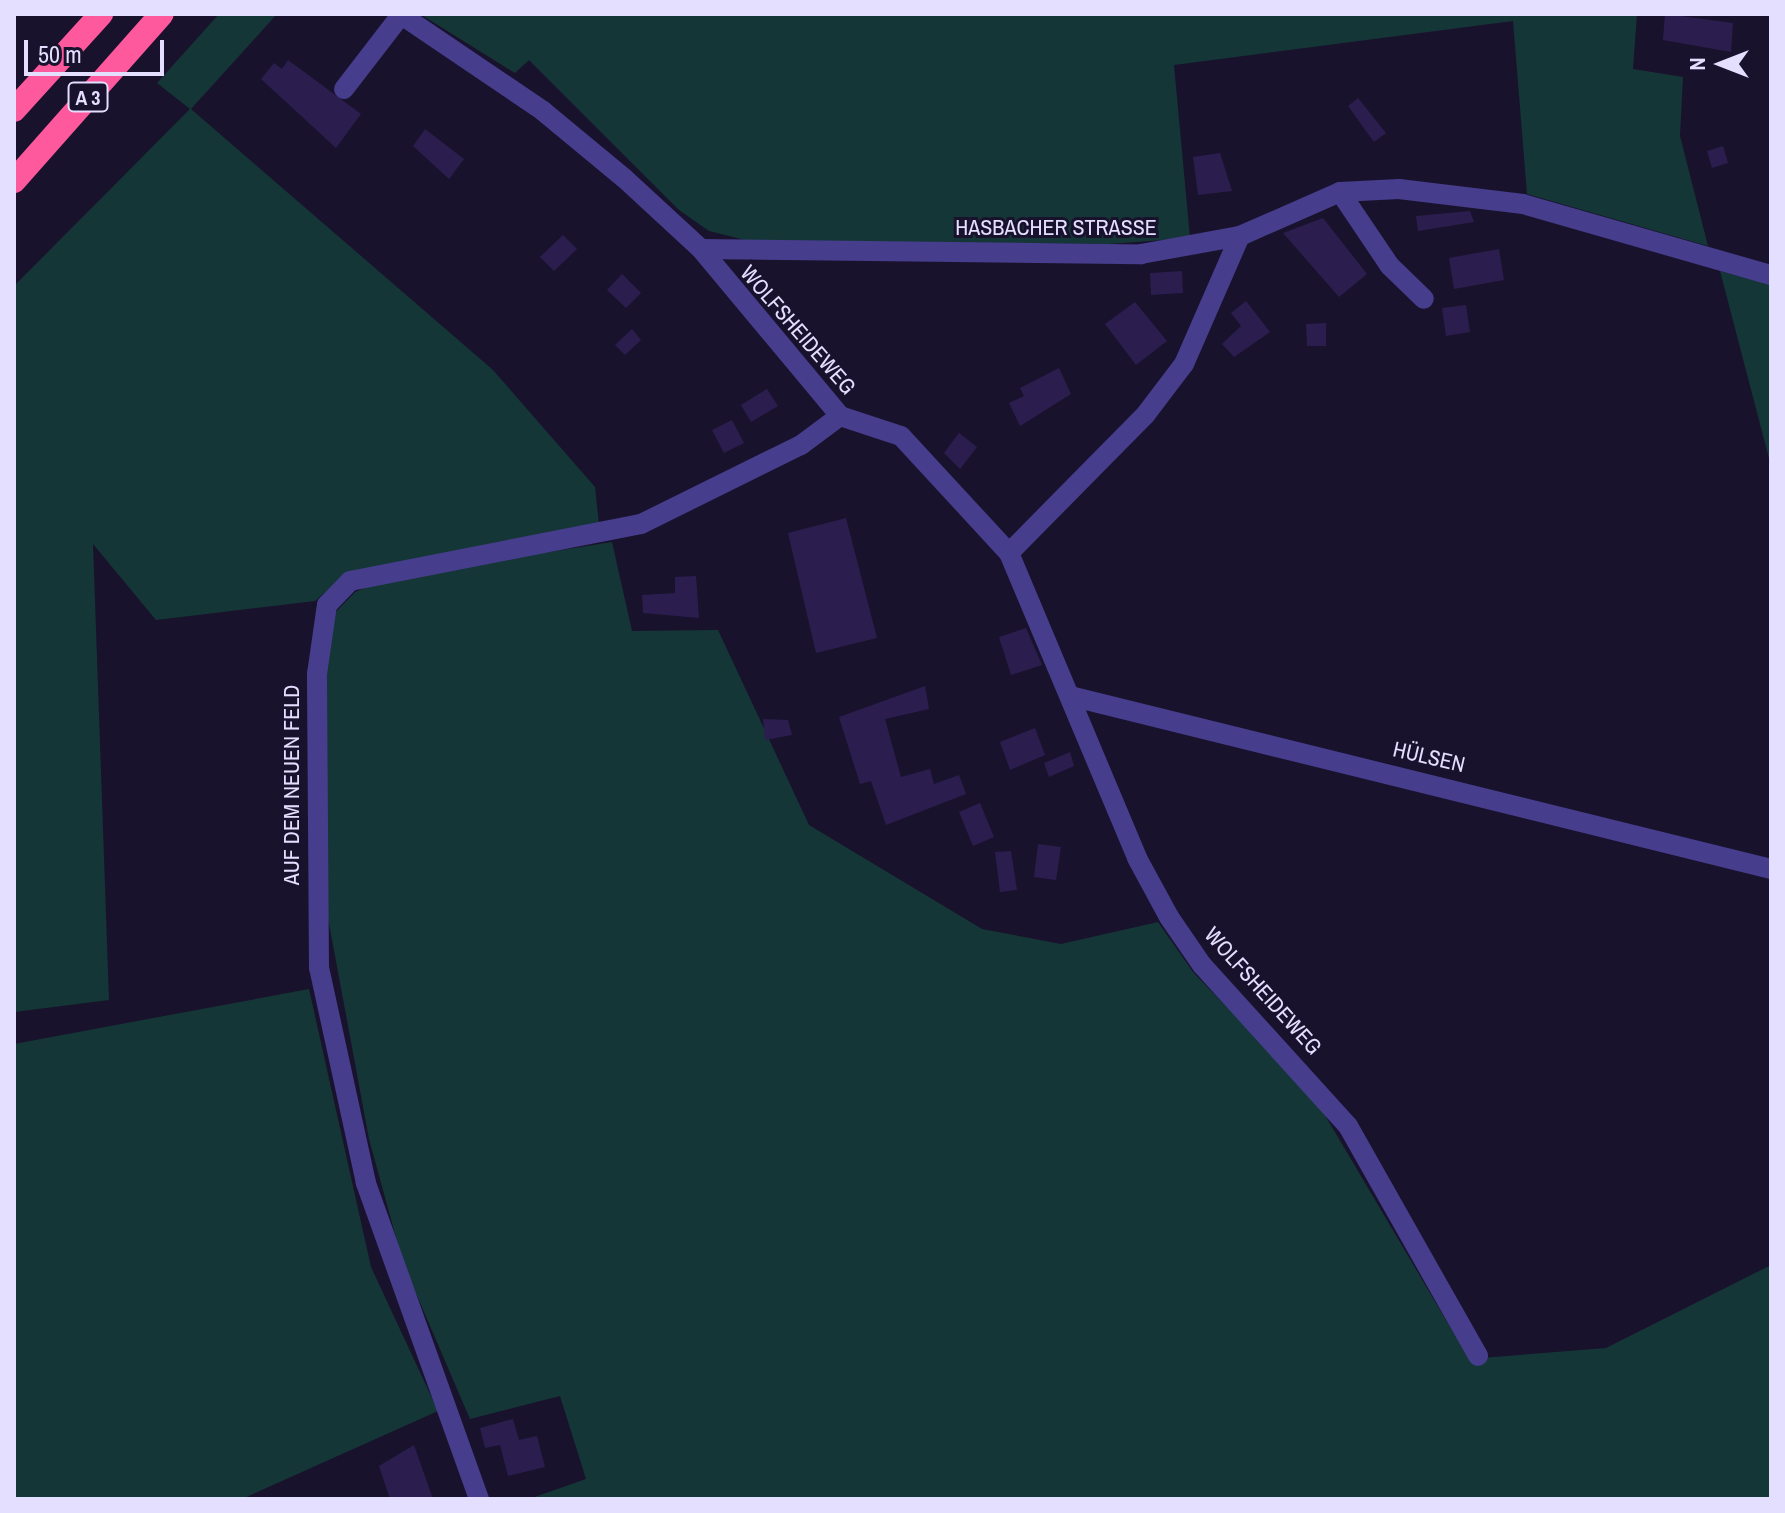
<!DOCTYPE html>
<meta charset="utf-8">
<style>
body{margin:0}
#map{position:relative;width:1785px;height:1513px;overflow:hidden;background:#19122d;font-family:"Archivo Narrow",sans-serif}
div>[style]{position:absolute}
.green>*{inset:0;background:#153637}
.building>*{inset:0;background:#2b1e4e}
.minor>*{height:20px;margin:-10px;padding:0 10px;transform-origin:10px;border-radius:10px;background:#463d8c}
.highway>*{height:24px;margin:-12px;padding:0 12px;transform-origin:12px;border-radius:12px;background:#ff599d}
span{translate:-50% -50%;white-space:nowrap;text-align:center;line-height:1.15;-webkit-text-stroke:6px #19122d;paint-order:stroke}
.shield-label span{padding:2px 6px;background:#19122d;border:2px solid;border-radius:6px;-webkit-text-stroke-width:0}
.shield-label{font-size:20px;color:#e4deff;font-weight:700}
.street-label{font-size:22px;color:#e4deff}
.frame{position:absolute;inset:0;border:16px solid #e4deff;pointer-events:none}
.north{position:absolute;left:1681px;top:24px;width:80px;height:80px;-webkit-text-stroke:6px #19122d;paint-order:stroke;rotate:270deg;font-size:22px;font-weight:700;line-height:32px;text-align:center;color:#e4deff}
.north::after{content:'';display:block;margin:auto;width:28px;height:36px;background:#e4deff;clip-path:polygon(50% 0,100% 100%,50% 72%,0 100%)}
.scale{position:absolute;left:24px;top:40px;width:140px;height:36px;box-sizing:border-box;border:4px solid #e4deff;border-top:0;padding-left:10px;font-size:24px;line-height:28px;white-space:nowrap;color:#e4deff;-webkit-text-stroke:6px #19122d;paint-order:stroke}
</style>
<div id="map">
<div class="green">
<div style="clip-path:polygon(219px 14px,277px 14px,191px 109px,493px 370px,595px 487px,599px 524px,339px 581px,315px 601px,156px 620px,93px 544px,109px 1000px,14px 1012px,14px 286px,190px 109px,157px 83px)"></div>
<div style="clip-path:polygon(420px 14px,1637px 14px,1633px 69px,1683px 77px,1680px 136px,1708px 246px,1527px 194px,1513px 21px,1174px 65px,1190px 238px,1109px 244px,749px 241px,709px 231px,679px 210px,529px 60px,515px 73px)"></div>
<div style="clip-path:polygon(1720px 271px,1771px 285px,1771px 466px)"></div>
<div style="clip-path:polygon(612px 542px,632px 631px,718px 630px,809px 825px,982px 929px,1061px 944px,1158px 922px,1193px 972px,1316px 1100px,1469px 1359px,1606px 1348px,1771px 1265px,1771px 1499px,529px 1499px,586px 1479px,560px 1396px,470px 1419px,403px 1263px,369px 1139px,328px 918px,322px 685px,332px 616px,355px 592px,392px 577px)"></div>
<div style="clip-path:polygon(309px 989px,371px 1267px,438px 1411px,242px 1499px,14px 1499px,14px 1044px)"></div>
</div>
<div class="building">
<div style="clip-path:polygon(1665px 14px,1733px 23px,1731px 52px,1663px 40px)"></div>
<div style="clip-path:polygon(288px 60px,361px 114px,336px 148px,261px 79px,274px 63px,282px 69px)"></div>
<div style="clip-path:polygon(1358px 98px,1386px 133px,1374px 142px,1348px 106px)"></div>
<div style="clip-path:polygon(425px 129px,464px 159px,449px 179px,413px 146px)"></div>
<div style="clip-path:polygon(1723px 146px,1728px 163px,1712px 168px,1707px 151px)"></div>
<div style="clip-path:polygon(1220px 153px,1232px 191px,1198px 195px,1193px 157px)"></div>
<div style="clip-path:polygon(1470px 211px,1474px 222px,1418px 231px,1416px 216px)"></div>
<div style="clip-path:polygon(1323px 218px,1367px 274px,1339px 297px,1283px 233px)"></div>
<div style="clip-path:polygon(563px 235px,577px 249px,554px 271px,540px 257px)"></div>
<div style="clip-path:polygon(1499px 249px,1504px 280px,1454px 289px,1449px 258px)"></div>
<div style="clip-path:polygon(1182px 271px,1183px 293px,1151px 295px,1150px 273px)"></div>
<div style="clip-path:polygon(622px 274px,641px 293px,626px 308px,607px 290px)"></div>
<div style="clip-path:polygon(1246px 301px,1270px 332px,1234px 357px,1222px 344px,1241px 326px,1231px 313px)"></div>
<div style="clip-path:polygon(1135px 302px,1167px 341px,1136px 365px,1105px 324px)"></div>
<div style="clip-path:polygon(1466px 305px,1470px 332px,1446px 336px,1442px 308px)"></div>
<div style="clip-path:polygon(1326px 323px,1326px 346px,1307px 346px,1306px 324px)"></div>
<div style="clip-path:polygon(632px 329px,641px 340px,625px 355px,615px 345px)"></div>
<div style="clip-path:polygon(1059px 368px,1071px 394px,1020px 426px,1009px 403px,1024px 396px,1020px 388px)"></div>
<div style="clip-path:polygon(767px 389px,778px 406px,751px 422px,741px 405px)"></div>
<div style="clip-path:polygon(732px 420px,744px 443px,724px 453px,712px 430px)"></div>
<div style="clip-path:polygon(959px 433px,977px 447px,960px 469px,944px 453px)"></div>
<div style="clip-path:polygon(846px 518px,877px 638px,816px 653px,788px 533px)"></div>
<div style="clip-path:polygon(696px 576px,699px 618px,643px 613px,642px 595px,675px 593px,675px 577px)"></div>
<div style="clip-path:polygon(1026px 628px,1042px 665px,1011px 675px,999px 637px)"></div>
<div style="clip-path:polygon(925px 686px,929px 709px,885px 719px,901px 777px,930px 769px,934px 784px,959px 775px,966px 794px,886px 825px,871px 781px,860px 784px,839px 717px)"></div>
<div style="clip-path:polygon(763px 719px,788px 720px,792px 735px,765px 740px)"></div>
<div style="clip-path:polygon(1035px 728px,1045px 755px,1010px 770px,1000px 742px)"></div>
<div style="clip-path:polygon(1070px 752px,1074px 766px,1049px 777px,1044px 763px)"></div>
<div style="clip-path:polygon(980px 803px,994px 837px,973px 846px,959px 812px)"></div>
<div style="clip-path:polygon(1038px 844px,1061px 847px,1056px 880px,1034px 877px)"></div>
<div style="clip-path:polygon(1011px 851px,1017px 890px,1000px 892px,995px 852px)"></div>
<div style="clip-path:polygon(513px 1419px,519px 1440px,537px 1436px,545px 1467px,508px 1476px,500px 1445px,485px 1448px,480px 1428px)"></div>
<div style="clip-path:polygon(414px 1445px,433px 1499px,390px 1499px,379px 1466px)"></div>
</div>
<div class="minor">
<div style="left:400px;top:14px;width:173px;rotate:34.1deg"></div>
<div style="left:543px;top:111px;width:105px;rotate:39.6deg"></div>
<div style="left:624px;top:178px;width:105px;rotate:42.7deg"></div>
<div style="left:701px;top:249px;width:217px;rotate:50.2deg"></div>
<div style="left:840px;top:416px;width:64px;rotate:18.2deg"></div>
<div style="left:901px;top:436px;width:159px;rotate:47.3deg"></div>
<div style="left:1009px;top:553px;width:331px;rotate:67.2deg"></div>
<div style="left:1137px;top:858px;width:67px;rotate:61.5deg"></div>
<div style="left:1169px;top:917px;width:58px;rotate:55.5deg"></div>
<div style="left:1202px;top:965px;width:217px;rotate:47.8deg"></div>
<div style="left:1348px;top:1126px;width:264px;rotate:60.5deg"></div>
<div style="left:344px;top:89px;width:93px;rotate:-52.4deg"></div>
<div style="left:1340px;top:192px;width:89px;rotate:56deg"></div>
<div style="left:1390px;top:266px;width:47px;rotate:44.1deg"></div>
<div style="left:701px;top:249px;width:440px;rotate:0.7deg"></div>
<div style="left:1141px;top:254px;width:101px;rotate:-10.3deg"></div>
<div style="left:1240px;top:236px;width:109px;rotate:-23.7deg"></div>
<div style="left:1340px;top:192px;width:59px;rotate:-2.9deg"></div>
<div style="left:1399px;top:189px;width:125px;rotate:6.9deg"></div>
<div style="left:1523px;top:204px;width:258px;rotate:16deg"></div>
<div style="left:1009px;top:553px;width:195px;rotate:-45.4deg"></div>
<div style="left:1146px;top:414px;width:63px;rotate:-52.8deg"></div>
<div style="left:1184px;top:364px;width:140px;rotate:-66.4deg"></div>
<div style="left:1074px;top:697px;width:718px;rotate:13.86deg"></div>
<div style="left:479px;top:1499px;width:336px;rotate:-109.7deg"></div>
<div style="left:366px;top:1183px;width:220px;rotate:-102.3deg"></div>
<div style="left:319px;top:968px;width:294px;rotate:-90.4deg"></div>
<div style="left:317px;top:674px;width:70px;rotate:-81.8deg"></div>
<div style="left:327px;top:605px;width:33px;rotate:-46deg"></div>
<div style="left:350px;top:581px;width:297px;rotate:-11.1deg"></div>
<div style="left:641px;top:524px;width:178px;rotate:-26.3deg"></div>
<div style="left:801px;top:445px;width:49px;rotate:-36.6deg"></div>
</div>
<div class="highway">
<div style="left:14px;top:110px;width:130px;rotate:-47.8deg"></div>
<div style="left:14px;top:181px;width:223px;rotate:-48.5deg"></div>
</div>
<div class="shield-label">
<span style="left:88px;top:97px">A 3</span>
</div>
<div class="street-label">
<span style="left:1056px;top:228px">HASBACHER STRASSE</span>
<span style="left:798px;top:330px;rotate:49deg">WOLFSHEIDEWEG</span>
<span style="left:1429px;top:757px;rotate:13deg">HÜLSEN</span>
<span style="left:292px;top:785px;rotate:-90deg">AUF DEM NEUEN FELD</span>
<span style="left:1263px;top:991px;rotate:48deg">WOLFSHEIDEWEG</span>
</div>
<div class="frame"></div>
<div class="north">N</div>
<div class="scale">50 m</div>
</div>
